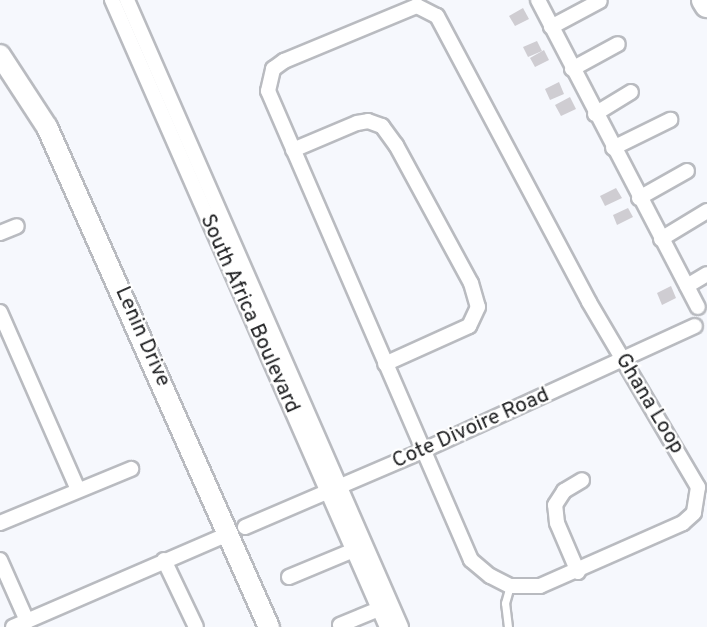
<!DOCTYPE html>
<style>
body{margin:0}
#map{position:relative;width:707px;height:627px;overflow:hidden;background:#f6f8fd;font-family:Overpass,sans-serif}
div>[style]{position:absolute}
.building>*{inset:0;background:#cfcdd2}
.roads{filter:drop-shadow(2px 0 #b9bbc0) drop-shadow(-2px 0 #b9bbc0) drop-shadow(0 2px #b9bbc0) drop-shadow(0 -2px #b9bbc0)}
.lane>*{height:7px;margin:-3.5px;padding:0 3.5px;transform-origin:3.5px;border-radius:3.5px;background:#fff}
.street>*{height:14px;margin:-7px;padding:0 7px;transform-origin:7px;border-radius:7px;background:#fff}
.secondary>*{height:20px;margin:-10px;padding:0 10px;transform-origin:10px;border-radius:10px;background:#fff}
.highway>*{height:24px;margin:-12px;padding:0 12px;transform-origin:12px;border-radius:12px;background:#fff}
span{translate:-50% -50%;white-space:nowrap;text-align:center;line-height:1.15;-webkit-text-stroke:4.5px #fff;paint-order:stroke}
.street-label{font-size:21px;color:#1b1c1e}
</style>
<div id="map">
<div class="building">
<div style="clip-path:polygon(523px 8px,529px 19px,515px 26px,509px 16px)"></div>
<div style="clip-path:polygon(537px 41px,542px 51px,528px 57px,523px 47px)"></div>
<div style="clip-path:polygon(544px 50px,549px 60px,535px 67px,530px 58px)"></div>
<div style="clip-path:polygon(559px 82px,564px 94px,550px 100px,545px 89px)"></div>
<div style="clip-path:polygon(570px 97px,576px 109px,561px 116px,555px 105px)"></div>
<div style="clip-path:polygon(616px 188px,622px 198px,605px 206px,600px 196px)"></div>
<div style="clip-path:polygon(628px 208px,633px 217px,617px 225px,613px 215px)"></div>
<div style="clip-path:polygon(671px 286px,676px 298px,662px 305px,657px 293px)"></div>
</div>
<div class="roads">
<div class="lane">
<div style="left:508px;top:627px;width:24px;rotate:-97deg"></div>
<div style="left:505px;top:603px;width:18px;rotate:-74deg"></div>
</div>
<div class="street">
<div style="left:112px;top:0;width:685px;rotate:66.32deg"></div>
<div style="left:127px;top:0;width:684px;rotate:66.39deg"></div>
<div style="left:538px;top:0;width:346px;rotate:62.5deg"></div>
<div style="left:417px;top:6px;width:22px;rotate:27deg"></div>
<div style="left:437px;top:16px;width:324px;rotate:62deg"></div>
<div style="left:589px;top:302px;width:215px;rotate:59.5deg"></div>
<div style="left:698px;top:487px;width:26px;rotate:99deg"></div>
<div style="left:694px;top:513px;width:15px;rotate:138deg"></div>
<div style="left:683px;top:523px;width:156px;rotate:156.2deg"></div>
<div style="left:540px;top:586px;width:30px;rotate:180deg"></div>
<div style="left:510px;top:586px;width:22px;rotate:-153deg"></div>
<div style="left:490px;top:576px;width:25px;rotate:-140deg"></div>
<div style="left:471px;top:560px;width:511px;rotate:-113.4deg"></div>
<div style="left:268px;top:91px;width:23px;rotate:-77deg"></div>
<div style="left:273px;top:69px;width:14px;rotate:-36deg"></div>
<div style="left:284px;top:61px;width:144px;rotate:-22.5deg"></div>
<div style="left:551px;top:27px;width:55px;rotate:-28deg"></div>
<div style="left:572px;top:69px;width:52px;rotate:-28.5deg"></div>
<div style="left:595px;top:114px;width:42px;rotate:-31.4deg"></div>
<div style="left:613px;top:148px;width:64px;rotate:-26.2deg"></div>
<div style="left:293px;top:150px;width:69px;rotate:-22.9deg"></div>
<div style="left:357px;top:123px;width:11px;rotate:-10deg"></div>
<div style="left:368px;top:121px;width:15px;rotate:20deg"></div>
<div style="left:382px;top:126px;width:24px;rotate:54deg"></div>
<div style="left:396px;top:145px;width:157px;rotate:61.5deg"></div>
<div style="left:471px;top:283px;width:25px;rotate:74deg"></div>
<div style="left:478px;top:307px;width:21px;rotate:115deg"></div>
<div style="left:469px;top:326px;width:92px;rotate:155.7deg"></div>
<div style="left:639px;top:198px;width:55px;rotate:-29.4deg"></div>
<div style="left:0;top:233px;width:18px;rotate:-22deg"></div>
<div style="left:661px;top:239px;width:54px;rotate:-31.3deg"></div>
<div style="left:687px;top:286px;width:23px;rotate:-31deg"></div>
<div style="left:0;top:312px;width:194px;rotate:66.3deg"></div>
<div style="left:0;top:523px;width:142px;rotate:-22.4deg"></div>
<div style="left:245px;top:527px;width:193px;rotate:-23.2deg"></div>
<div style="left:422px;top:451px;width:300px;rotate:-24.6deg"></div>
<div style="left:0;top:560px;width:67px;rotate:66.1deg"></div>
<div style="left:164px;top:560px;width:74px;rotate:64.5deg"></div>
<div style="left:578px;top:572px;width:53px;rotate:-113.2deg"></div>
<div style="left:557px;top:523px;width:18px;rotate:-96deg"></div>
<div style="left:555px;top:505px;width:17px;rotate:-57deg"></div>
<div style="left:564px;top:491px;width:21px;rotate:-31deg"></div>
<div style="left:289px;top:577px;width:70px;rotate:-22.6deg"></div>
<div style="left:340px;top:625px;width:42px;rotate:-22.3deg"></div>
<div style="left:13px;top:627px;width:234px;rotate:-23.4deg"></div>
</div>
<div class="secondary">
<div style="left:0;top:55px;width:86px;rotate:56.9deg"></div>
<div style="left:47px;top:127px;width:547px;rotate:66.06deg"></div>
</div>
<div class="highway">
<div style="left:704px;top:0;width:6px;rotate:59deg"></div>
</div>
</div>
<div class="street-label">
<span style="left:249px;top:314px;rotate:66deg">South Africa Boulevard</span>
<span style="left:142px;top:337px;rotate:66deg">Lenin Drive</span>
<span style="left:649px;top:404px;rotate:59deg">Ghana Loop</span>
<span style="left:471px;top:429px;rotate:-24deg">Cote Divoire Road</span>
</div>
</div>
